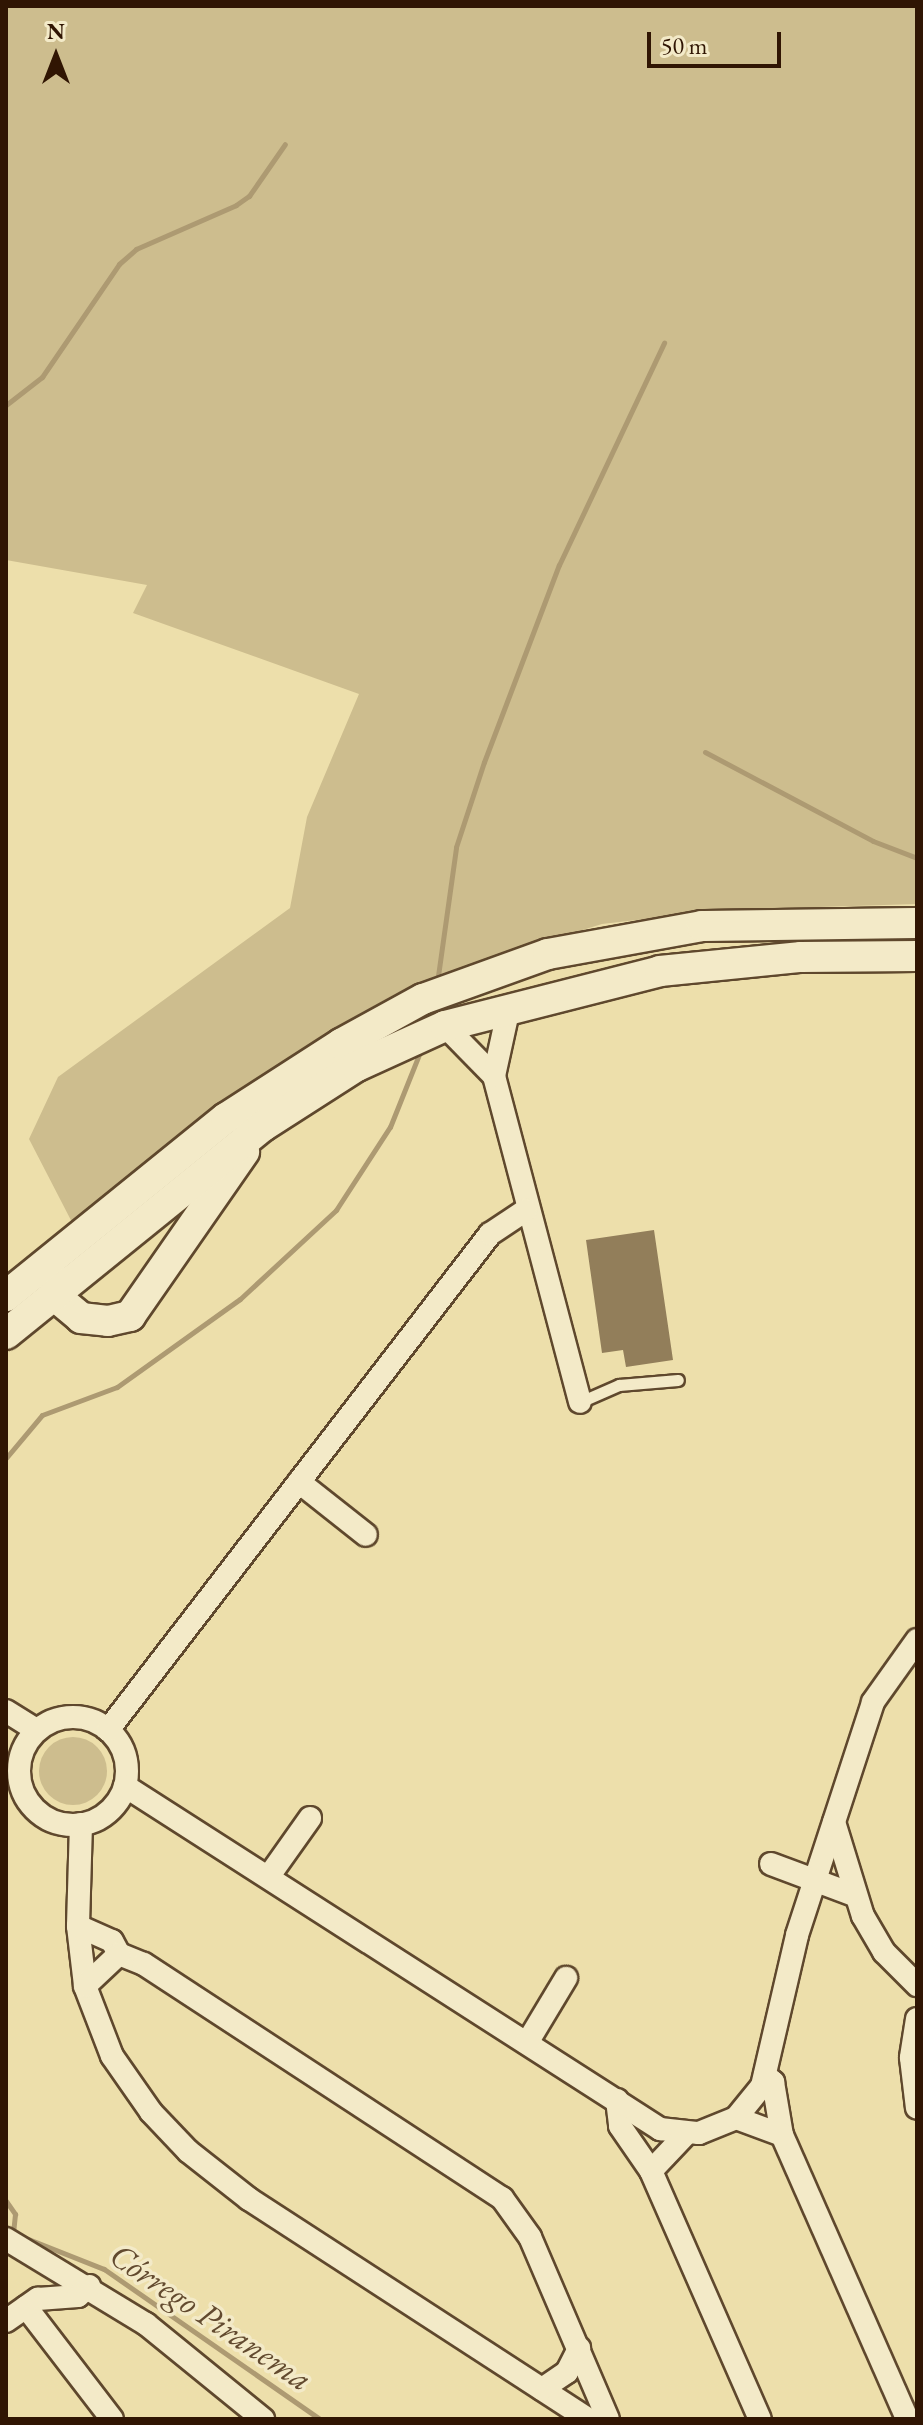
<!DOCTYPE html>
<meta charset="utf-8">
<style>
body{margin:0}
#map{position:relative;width:923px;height:2425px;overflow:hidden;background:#eddfab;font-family:"EB Garamond",serif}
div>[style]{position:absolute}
.green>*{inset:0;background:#cdbd8e}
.round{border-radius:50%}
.stream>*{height:5px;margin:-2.5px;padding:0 2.5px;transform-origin:2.5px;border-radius:2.5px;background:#ad9a72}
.building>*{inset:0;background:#927e5a}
.roads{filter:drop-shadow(2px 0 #5f482d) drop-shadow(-2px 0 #5f482d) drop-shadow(0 2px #5f482d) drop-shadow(0 -2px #5f482d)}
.service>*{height:11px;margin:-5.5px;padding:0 5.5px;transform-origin:5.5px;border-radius:5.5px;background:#f3eac8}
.minor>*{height:22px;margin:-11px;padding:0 11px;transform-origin:11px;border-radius:11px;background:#f3eac8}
.minor>.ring{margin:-11px;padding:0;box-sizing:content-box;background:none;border:22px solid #f3eac8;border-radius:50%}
.secondary>*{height:30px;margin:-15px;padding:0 15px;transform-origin:15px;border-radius:15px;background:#f3eac8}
span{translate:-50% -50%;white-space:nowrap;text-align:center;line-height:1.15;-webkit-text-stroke:7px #f3eac8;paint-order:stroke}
.water-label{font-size:34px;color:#624a2f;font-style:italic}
.frame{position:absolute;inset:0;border:8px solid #301503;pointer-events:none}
.north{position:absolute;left:16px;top:16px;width:80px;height:80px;-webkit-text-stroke:6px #f3eac8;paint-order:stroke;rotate:0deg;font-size:22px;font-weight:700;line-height:32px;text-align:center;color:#301503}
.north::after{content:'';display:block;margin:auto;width:28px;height:36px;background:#301503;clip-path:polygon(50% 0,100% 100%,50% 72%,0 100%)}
.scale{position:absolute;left:647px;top:32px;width:134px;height:36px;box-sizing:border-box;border:4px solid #301503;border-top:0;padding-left:10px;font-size:24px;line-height:28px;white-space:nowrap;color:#301503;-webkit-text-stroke:6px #f3eac8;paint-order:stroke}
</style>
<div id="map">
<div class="green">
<div style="clip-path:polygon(6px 6px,917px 6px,917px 904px,723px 910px,602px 924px,459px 968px,397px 993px,333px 1029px,176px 1136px,76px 1230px,29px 1139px,58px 1077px,290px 908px,307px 817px,359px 694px,133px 613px,147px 585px,6px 560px)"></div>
<div class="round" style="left:39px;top:1737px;width:68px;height:68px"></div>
</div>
<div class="stream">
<div style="left:6px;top:405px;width:46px;rotate:-37.9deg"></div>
<div style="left:42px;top:377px;width:137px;rotate:-55.7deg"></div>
<div style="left:119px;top:264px;width:23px;rotate:-41deg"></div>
<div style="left:136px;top:249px;width:109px;rotate:-23.7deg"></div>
<div style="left:236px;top:205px;width:16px;rotate:-35deg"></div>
<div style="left:249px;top:196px;width:63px;rotate:-55.3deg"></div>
<div style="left:705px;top:752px;width:190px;rotate:27.9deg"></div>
<div style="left:873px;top:841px;width:47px;rotate:21.1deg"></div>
<div style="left:437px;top:983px;width:137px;rotate:-82deg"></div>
<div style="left:456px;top:847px;width:89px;rotate:-71.8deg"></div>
<div style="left:484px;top:762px;width:211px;rotate:-69.2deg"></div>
<div style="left:559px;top:565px;width:246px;rotate:-64.7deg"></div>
<div style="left:6px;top:1458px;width:56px;rotate:-50.1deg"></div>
<div style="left:42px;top:1415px;width:80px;rotate:-20.5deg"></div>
<div style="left:117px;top:1387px;width:151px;rotate:-35.6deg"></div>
<div style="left:240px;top:1299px;width:131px;rotate:-42.8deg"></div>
<div style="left:336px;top:1210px;width:99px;rotate:-57deg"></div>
<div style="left:390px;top:1127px;width:86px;rotate:-68.2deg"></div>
<div style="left:6px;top:2201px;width:16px;rotate:55deg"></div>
<div style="left:15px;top:2214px;width:19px;rotate:96deg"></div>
<div style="left:13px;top:2233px;width:98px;rotate:21.6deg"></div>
<div style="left:104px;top:2269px;width:263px;rotate:34.8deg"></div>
</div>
<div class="building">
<div style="clip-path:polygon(654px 1230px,673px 1360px,626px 1367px,623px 1350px,602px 1353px,586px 1240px)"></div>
</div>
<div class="roads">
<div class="service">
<div style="left:580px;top:1402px;width:43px;rotate:-23.6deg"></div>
<div style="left:619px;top:1385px;width:59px;rotate:-4.8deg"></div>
</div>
<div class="minor">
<div style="left:445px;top:1026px;width:70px;rotate:45.6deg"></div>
<div style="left:494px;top:1076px;width:337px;rotate:75.2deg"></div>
<div style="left:494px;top:1076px;width:71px;rotate:-77.7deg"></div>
<div style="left:299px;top:1482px;width:85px;rotate:38.3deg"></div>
<div style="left:6px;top:1711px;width:36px;rotate:32deg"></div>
<div class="ring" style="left:19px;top:1717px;width:86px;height:86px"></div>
<div style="left:108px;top:1730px;width:626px;rotate:-52.4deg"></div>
<div style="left:490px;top:1234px;width:43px;rotate:-33.7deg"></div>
<div style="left:125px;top:1786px;width:636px;rotate:32.66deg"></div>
<div style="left:660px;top:2129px;width:39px;rotate:6deg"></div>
<div style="left:699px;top:2133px;width:40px;rotate:-22deg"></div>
<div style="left:736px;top:2118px;width:41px;rotate:-50.9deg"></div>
<div style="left:762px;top:2086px;width:155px;rotate:-76.9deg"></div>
<div style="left:797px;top:1935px;width:245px;rotate:-71.9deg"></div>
<div style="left:873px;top:1702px;width:76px;rotate:-54.6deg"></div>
<div style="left:834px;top:1822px;width:98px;rotate:72.9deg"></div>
<div style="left:863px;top:1916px;width:42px;rotate:59.7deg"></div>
<div style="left:884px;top:1952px;width:47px;rotate:45deg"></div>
<div style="left:81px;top:1824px;width:102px;rotate:91.7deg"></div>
<div style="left:78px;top:1926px;width:60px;rotate:83.3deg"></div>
<div style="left:85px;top:1986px;width:75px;rotate:68.9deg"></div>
<div style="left:112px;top:2056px;width:68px;rotate:55.1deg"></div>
<div style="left:151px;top:2112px;width:54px;rotate:46.5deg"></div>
<div style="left:188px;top:2151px;width:78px;rotate:38.2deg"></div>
<div style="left:249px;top:2199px;width:404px;rotate:33deg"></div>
<div style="left:771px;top:1864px;width:89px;rotate:20.5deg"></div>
<div style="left:269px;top:1876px;width:71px;rotate:-54.7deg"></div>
<div style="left:78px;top:1926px;width:37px;rotate:24deg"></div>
<div style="left:112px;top:1941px;width:15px;rotate:62deg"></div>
<div style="left:119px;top:1954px;width:27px;rotate:22deg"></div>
<div style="left:144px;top:1964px;width:428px;rotate:33.2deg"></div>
<div style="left:502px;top:2198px;width:48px;rotate:54.3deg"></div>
<div style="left:530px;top:2237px;width:198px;rotate:66.8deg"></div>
<div style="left:85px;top:1986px;width:47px;rotate:-43.3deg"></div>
<div style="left:917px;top:2019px;width:39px;rotate:99deg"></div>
<div style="left:911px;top:2058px;width:50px;rotate:83.2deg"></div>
<div style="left:527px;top:2043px;width:76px;rotate:-59deg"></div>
<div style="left:765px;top:2075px;width:11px;rotate:41deg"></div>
<div style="left:773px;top:2082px;width:54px;rotate:80.4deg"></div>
<div style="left:782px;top:2135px;width:310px;rotate:66.2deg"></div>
<div style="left:617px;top:2100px;width:26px;rotate:83deg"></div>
<div style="left:620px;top:2126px;width:55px;rotate:55.4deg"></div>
<div style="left:651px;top:2171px;width:271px;rotate:66.3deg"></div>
<div style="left:736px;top:2118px;width:49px;rotate:20.3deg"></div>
<div style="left:651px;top:2171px;width:51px;rotate:-46.6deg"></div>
<div style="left:6px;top:2239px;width:164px;rotate:31.3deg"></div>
<div style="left:146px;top:2324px;width:151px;rotate:39.1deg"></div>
<div style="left:26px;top:2307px;width:141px;rotate:52.5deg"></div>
<div style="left:6px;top:2321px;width:39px;rotate:-35deg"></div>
<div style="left:38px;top:2299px;width:40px;rotate:-4.3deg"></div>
<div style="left:78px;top:2296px;width:15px;rotate:-42deg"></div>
<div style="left:542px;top:2389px;width:30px;rotate:-34deg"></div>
<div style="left:567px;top:2372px;width:27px;rotate:-63deg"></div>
</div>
<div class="secondary">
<div style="left:56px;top:1280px;width:16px;rotate:94deg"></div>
<div style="left:55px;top:1296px;width:34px;rotate:40deg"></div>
<div style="left:81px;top:1318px;width:27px;rotate:6deg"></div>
<div style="left:108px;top:1321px;width:23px;rotate:-13deg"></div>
<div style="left:130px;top:1316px;width:200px;rotate:-55.2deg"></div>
<div style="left:6px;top:1296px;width:283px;rotate:-39deg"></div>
<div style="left:226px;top:1118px;width:137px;rotate:-32.8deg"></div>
<div style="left:341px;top:1044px;width:94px;rotate:-28.8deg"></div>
<div style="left:423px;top:999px;width:133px;rotate:-19.8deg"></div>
<div style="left:548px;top:954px;width:157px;rotate:-10.3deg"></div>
<div style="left:702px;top:926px;width:215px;rotate:-0.8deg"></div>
<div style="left:6px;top:1334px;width:331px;rotate:-39deg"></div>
<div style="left:263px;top:1126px;width:112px;rotate:-32.6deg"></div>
<div style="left:357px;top:1066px;width:97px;rotate:-24.4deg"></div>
<div style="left:445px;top:1026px;width:222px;rotate:-14.3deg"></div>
<div style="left:660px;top:971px;width:142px;rotate:-5.7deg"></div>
<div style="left:801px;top:957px;width:116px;rotate:-0.5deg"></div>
</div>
</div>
<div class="water-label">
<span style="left:211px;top:2317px;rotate:34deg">Córrego Piranema</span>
</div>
<div class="frame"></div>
<div class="north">N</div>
<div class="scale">50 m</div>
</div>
